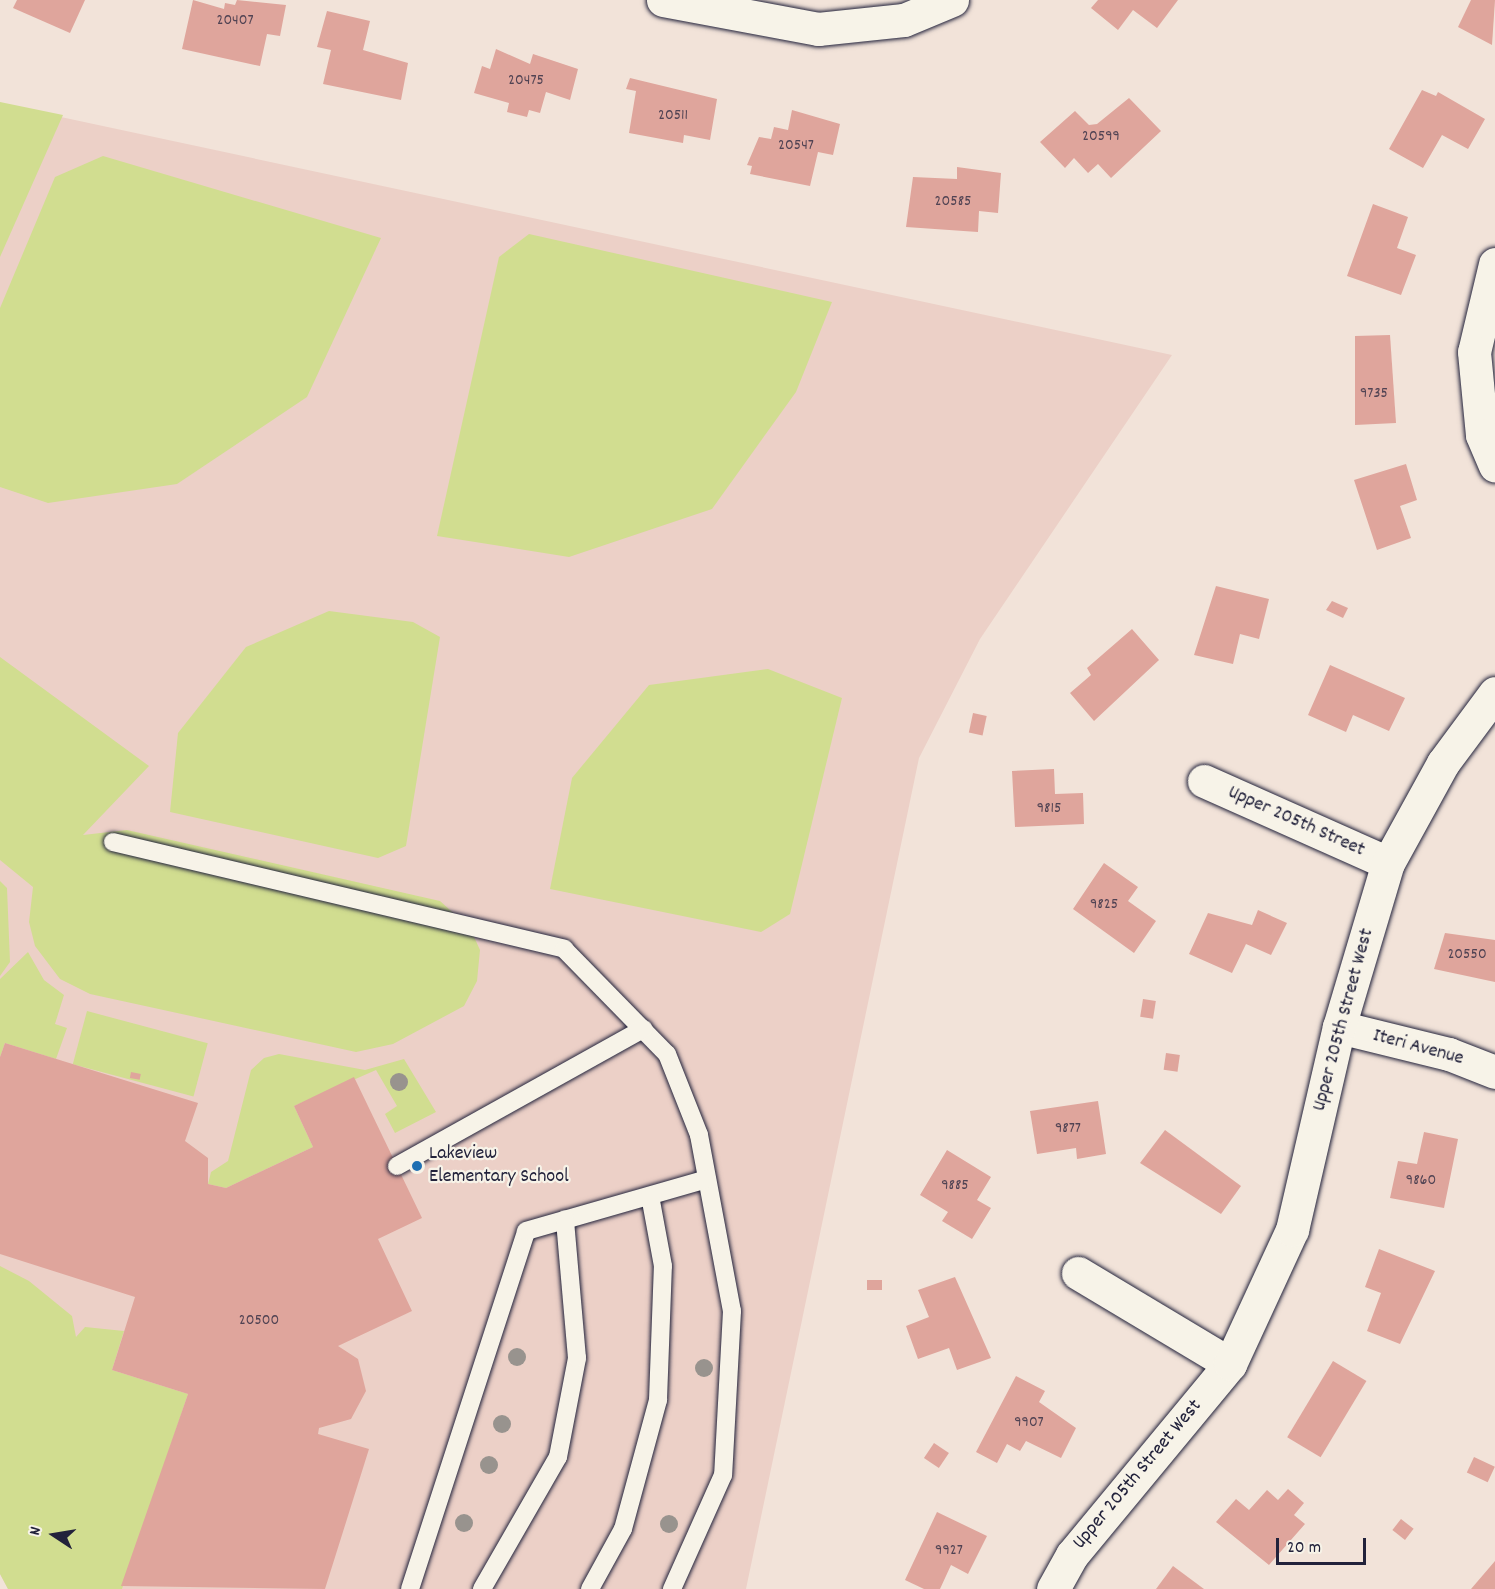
<!DOCTYPE html>
<html>
<head>
<meta charset="utf-8">
<style>
	body { margin:0 }
	#map { position:relative; width:1495px; height:1589px; overflow:hidden; background:#f2e3d9; font-family:Dekko,sans-serif }
	div>[style] { position:absolute }
	.built>* { inset:0; background:#ecd0c7 }
	.green>* { inset:0; background:#d1dd90; transform-origin:0 0 }
	.building>* { inset:0; background:#dfa59c; transform-origin:0 0 }
	.roads { filter:drop-shadow(0 0 2px #22223b) drop-shadow(0 0 2px #22223b) }
	.service>* { height:18px; margin:-9px; padding:0 9px; transform-origin:9px; border-radius:9px; background:#f7f3e8 }
	.minor>* { height:33px; margin:-16.5px; padding:0 16.5px; transform-origin:16.5px; border-radius:16.5px; background:#f7f3e8 }
	.trees>* { width:18px; height:18px; margin:-9px; border-radius:50%; background:#98938e }
	.dots>* { width:16px; height:16px; translate:-50% -50%; box-sizing:border-box; border:3px solid #f7f3e8; border-radius:50% }
	span { translate:-50% -50%; white-space:nowrap; text-align:center; line-height:1.15; -webkit-text-stroke:4.5px #f7f3e8; paint-order:stroke }
	.number-label { font-size:16px; color:#514353 }
	.number-label span { -webkit-text-stroke-width:0 }
	.street-label { font-size:20px; color:#22223b }
	.poi-label { font-size:20px; color:#22223b }
	.left { translate:0 -50%; text-align:left }
	.north { position:absolute; left:24px; top:1505px; width:60px; height:60px; -webkit-text-stroke:4px #f7f3e8; paint-order:stroke; rotate:282deg; font-size:16px; font-weight:700; line-height:24px; text-align:center; color:#22223b }
	.north::after { content:''; display:block; margin:auto; width:21px; height:27px; background:#22223b; clip-path:polygon(50% 0,100% 100%,50% 72%,0 100%) }
	.scale { position:absolute; left:1276px; top:1538px; width:90px; height:27px; box-sizing:border-box; border:3px solid #22223b; border-top:0; padding-left:8px; font-size:18px; line-height:21px; white-space:nowrap; color:#22223b; -webkit-text-stroke:4px #f7f3e8; paint-order:stroke }
</style>
</head>
<body>
<div id="map">
	<div class="built">
		<div style="clip-path:polygon(0 104px,1172px 355px,980px 639px,919px 758px,746px 1589px,8px 1589px,0 1574px)"></div>
	</div>
	<div class="green">
		<div style="clip-path:polygon(0 102px,63px 115px,0 257px)"></div>
		<div style="clip-path:polygon(103px 156px,381px 238px,307px 397px,177px 484px,48px 503px,0 487px,0 308px,55px 177px)"></div>
		<div style="clip-path:polygon(529px 234px,832px 302px,796px 392px,712px 509px,569px 557px,437px 536px,499px 257px)"></div>
		<div style="clip-path:polygon(329px 611px,413px 622px,440px 637px,406px 846px,378px 858px,170px 812px,178px 733px,246px 647px)"></div>
		<div style="clip-path:polygon(0 657px,149px 766px,83px 835px,127px 830px,440px 901px,470px 928px,480px 950px,477px 981px,464px 1006px,393px 1044px,356px 1052px,90px 994px,60px 979px,35px 946px,29px 922px,33px 887px,0 860px)"></div>
		<div style="clip-path:polygon(768px 669px,842px 698px,790px 914px,761px 932px,550px 889px,572px 778px,649px 685px)"></div>
		<div style="clip-path:polygon(0 881px,7px 888px,10px 962px,0 976px)"></div>
		<div style="clip-path:polygon(28px 952px,44px 980px,64px 995px,55px 1024px,67px 1028px,56px 1059px,5px 1043px,0 1057px,0 979px)"></div>
		<div style="left:87px;top:1011px;width:125px;height:55px;rotate:15deg"></div>
		<div style="clip-path:polygon(279px 1054px,365px 1070px,404px 1059px,436px 1112px,395px 1133px,385px 1114px,397px 1106px,376px 1070px,294px 1106px,313px 1147px,226px 1188px,208px 1184px,211px 1172px,228px 1161px,251px 1070px,264px 1058px)"></div>
		<div style="clip-path:polygon(0 1266px,29px 1281px,72px 1316px,76px 1337px,85px 1327px,124px 1331px,112px 1370px,188px 1394px,122px 1589px,8px 1589px,0 1574px)"></div>
	</div>
	<div class="building">
		<div style="clip-path:polygon(17px 0,85px 0,70px 33px,13px 8px)"></div>
		<div style="clip-path:polygon(193px 0,224px 9px,225px 3px,235px 5px,237px 0,286px 5px,280px 36px,267px 34px,260px 66px,182px 49px)"></div>
		<div style="clip-path:polygon(1098px 0,1178px 0,1157px 28px,1133px 10px,1118px 30px,1091px 8px)"></div>
		<div style="clip-path:polygon(1471px 0,1495px 0,1492px 45px,1458px 27px)"></div>
		<div style="clip-path:polygon(327px 11px,370px 21px,363px 50px,408px 63px,401px 100px,323px 84px,331px 50px,317px 47px)"></div>
		<div style="clip-path:polygon(496px 49px,530px 64px,533px 54px,578px 69px,570px 100px,546px 92px,540px 113px,529px 110px,527px 117px,507px 112px,509px 103px,474px 93px,482px 66px,490px 69px)"></div>
		<div style="clip-path:polygon(630px 78px,717px 99px,710px 140px,684px 135px,683px 143px,629px 133px,636px 91px,626px 89px)"></div>
		<div style="clip-path:polygon(1422px 90px,1436px 96px,1438px 92px,1485px 119px,1468px 149px,1442px 135px,1423px 168px,1389px 149px)"></div>
		<div style="clip-path:polygon(1129px 98px,1161px 131px,1111px 178px,1098px 164px,1088px 173px,1074px 158px,1065px 168px,1040px 142px,1075px 111px,1089px 125px,1097px 124px)"></div>
		<div style="clip-path:polygon(792px 110px,840px 124px,833px 155px,818px 152px,810px 186px,750px 174px,752px 166px,747px 165px,759px 137px,771px 139px,774px 127px,788px 130px)"></div>
		<div style="clip-path:polygon(957px 167px,1001px 173px,998px 213px,979px 211px,978px 232px,906px 227px,913px 177px,957px 179px)"></div>
		<div style="clip-path:polygon(1373px 204px,1408px 217px,1397px 248px,1416px 255px,1401px 295px,1347px 276px)"></div>
		<div style="clip-path:polygon(1390px 335px,1396px 423px,1355px 425px,1355px 336px)"></div>
		<div style="clip-path:polygon(1406px 464px,1417px 500px,1400px 506px,1411px 538px,1377px 550px,1354px 480px)"></div>
		<div style="clip-path:polygon(1216px 586px,1269px 599px,1259px 639px,1240px 634px,1233px 664px,1194px 655px)"></div>
		<div style="clip-path:polygon(1332px 601px,1348px 608px,1343px 618px,1326px 610px)"></div>
		<div style="clip-path:polygon(1132px 629px,1159px 660px,1094px 721px,1070px 693px,1091px 675px,1087px 668px)"></div>
		<div style="clip-path:polygon(1330px 665px,1405px 698px,1389px 731px,1353px 715px,1346px 732px,1308px 715px)"></div>
		<div style="left:973px;top:713px;width:14px;height:20px;rotate:12deg"></div>
		<div style="clip-path:polygon(1054px 769px,1055px 794px,1083px 793px,1084px 824px,1015px 827px,1012px 771px)"></div>
		<div style="clip-path:polygon(1104px 863px,1138px 887px,1128px 901px,1156px 921px,1134px 953px,1073px 909px)"></div>
		<div style="clip-path:polygon(1258px 910px,1287px 923px,1271px 955px,1246px 944px,1232px 973px,1189px 954px,1208px 913px,1252px 925px)"></div>
		<div style="clip-path:polygon(1445px 933px,1495px 940px,1495px 982px,1434px 969px)"></div>
		<div style="left:1143px;top:999px;width:13px;height:18px;rotate:9deg"></div>
		<div style="clip-path:polygon(5px 1043px,198px 1103px,185px 1141px,208px 1158px,208px 1184px,226px 1188px,313px 1147px,294px 1106px,354px 1077px,422px 1218px,378px 1239px,412px 1311px,338px 1346px,358px 1359px,366px 1391px,351px 1419px,319px 1428px,318px 1434px,369px 1449px,325px 1589px,121px 1586px,188px 1394px,112px 1370px,135px 1297px,0 1254px,0 1057px)"></div>
		<div style="left:1166px;top:1053px;width:14px;height:17px;rotate:8deg"></div>
		<div style="left:131px;top:1072px;width:10px;height:6px;rotate:11deg"></div>
		<div style="clip-path:polygon(1098px 1101px,1106px 1154px,1077px 1159px,1076px 1148px,1037px 1154px,1030px 1111px)"></div>
		<div style="clip-path:polygon(1165px 1130px,1241px 1186px,1221px 1214px,1140px 1163px)"></div>
		<div style="clip-path:polygon(1424px 1132px,1458px 1139px,1444px 1208px,1390px 1198px,1398px 1161px,1417px 1164px)"></div>
		<div style="clip-path:polygon(947px 1150px,991px 1177px,977px 1200px,991px 1208px,972px 1239px,942px 1221px,948px 1212px,920px 1195px)"></div>
		<div style="clip-path:polygon(1379px 1249px,1435px 1271px,1400px 1344px,1367px 1331px,1381px 1293px,1365px 1287px)"></div>
		<div style="clip-path:polygon(955px 1277px,991px 1358px,957px 1370px,949px 1348px,918px 1359px,906px 1326px,929px 1317px,918px 1290px)"></div>
		<div style="left:867px;top:1280px;width:15px;height:10px"></div>
		<div style="left:1333px;top:1361px;width:39px;height:89px;rotate:31deg"></div>
		<div style="clip-path:polygon(1016px 1376px,1045px 1391px,1039px 1402px,1076px 1428px,1061px 1458px,1026px 1441px,1020px 1451px,1007px 1444px,997px 1463px,976px 1452px)"></div>
		<div style="left:934px;top:1443px;width:18px;height:18px;rotate:34deg"></div>
		<div style="left:1474px;top:1457px;width:23px;height:17px;rotate:25deg"></div>
		<div style="clip-path:polygon(1288px 1489px,1304px 1503px,1294px 1515px,1305px 1524px,1269px 1565px,1216px 1522px,1236px 1499px,1249px 1510px,1267px 1490px,1278px 1500px)"></div>
		<div style="clip-path:polygon(937px 1512px,987px 1536px,968px 1574px,951px 1565px,940px 1589px,924px 1589px,905px 1580px)"></div>
		<div style="left:1401px;top:1519px;width:16px;height:14px;rotate:38deg"></div>
		<div style="clip-path:polygon(1495px 1561px,1495px 1589px,1471px 1589px)"></div>
		<div style="clip-path:polygon(1173px 1566px,1204px 1589px,1156px 1589px)"></div>
	</div>
	<div class="roads">
		<div class="service">
			<div style="left:113px;top:842px;width:464px;rotate:13.3deg"></div>
			<div style="left:564px;top:949px;width:147px;rotate:45.6deg"></div>
			<div style="left:667px;top:1054px;width:87px;rotate:68.4deg"></div>
			<div style="left:699px;top:1135px;width:179px;rotate:79.4deg"></div>
			<div style="left:732px;top:1311px;width:164px;rotate:93.1deg"></div>
			<div style="left:723px;top:1475px;width:125px;rotate:114.1deg"></div>
			<div style="left:397px;top:1166px;width:282px;rotate:-29.1deg"></div>
			<div style="left:410px;top:1589px;width:376px;rotate:-72deg"></div>
			<div style="left:526px;top:1231px;width:188px;rotate:-16deg"></div>
			<div style="left:482px;top:1589px;width:152px;rotate:-60.1deg"></div>
			<div style="left:558px;top:1457px;width:101px;rotate:-79.1deg"></div>
			<div style="left:577px;top:1358px;width:139px;rotate:-95deg"></div>
			<div style="left:590px;top:1589px;width:68px;rotate:-61.2deg"></div>
			<div style="left:623px;top:1529px;width:134px;rotate:-74.8deg"></div>
			<div style="left:658px;top:1400px;width:134px;rotate:-87.9deg"></div>
			<div style="left:663px;top:1266px;width:71px;rotate:-100.5deg"></div>
		</div>
		<div class="minor">
			<div style="left:663px;top:0;width:158px;rotate:10.6deg"></div>
			<div style="left:818px;top:29px;width:86px;rotate:-6deg"></div>
			<div style="left:904px;top:20px;width:52px;rotate:-22.6deg"></div>
			<div style="left:1495px;top:264px;width:90px;rotate:103.4deg"></div>
			<div style="left:1474px;top:352px;width:83px;rotate:84.5deg"></div>
			<div style="left:1482px;top:435px;width:33px;rotate:67deg"></div>
			<div style="left:1204px;top:781px;width:201px;rotate:24deg"></div>
			<div style="left:1339px;top:1027px;width:113px;rotate:13.8deg"></div>
			<div style="left:1449px;top:1054px;width:49px;rotate:21.4deg"></div>
			<div style="left:1078px;top:1273px;width:177px;rotate:30.9deg"></div>
			<div style="left:1053px;top:1589px;width:39px;rotate:-61deg"></div>
			<div style="left:1072px;top:1555px;width:248px;rotate:-50.4deg"></div>
			<div style="left:1230px;top:1364px;width:148px;rotate:-65.2deg"></div>
			<div style="left:1292px;top:1230px;width:208px;rotate:-77deg"></div>
			<div style="left:1339px;top:1027px;width:171px;rotate:-73.4deg"></div>
			<div style="left:1388px;top:863px;width:114px;rotate:-61.2deg"></div>
			<div style="left:1443px;top:763px;width:87px;rotate:-53.4deg"></div>
		</div>
	</div>
	<div class="trees">
		<div style="left:399px;top:1082px"></div>
		<div style="left:517px;top:1357px"></div>
		<div style="left:704px;top:1368px"></div>
		<div style="left:502px;top:1424px"></div>
		<div style="left:489px;top:1465px"></div>
		<div style="left:464px;top:1523px"></div>
		<div style="left:669px;top:1524px"></div>
	</div>
	<div class="dots">
		<div style="left:417px;top:1166px;background:#1f6fb2"></div>
	</div>
	<div class="number-label">
		<span style="left:235px;top:21px">20407</span>
		<span style="left:526px;top:81px">20475</span>
		<span style="left:673px;top:116px">20511</span>
		<span style="left:1101px;top:137px">20599</span>
		<span style="left:796px;top:146px">20547</span>
		<span style="left:953px;top:202px">20585</span>
		<span style="left:1374px;top:394px">9735</span>
		<span style="left:1049px;top:809px">9815</span>
		<span style="left:1104px;top:905px">9825</span>
		<span style="left:1467px;top:955px">20550</span>
		<span style="left:1068px;top:1129px">9877</span>
		<span style="left:1421px;top:1181px">9860</span>
		<span style="left:955px;top:1186px">9885</span>
		<span style="left:259px;top:1321px">20500</span>
		<span style="left:1029px;top:1423px">9907</span>
		<span style="left:949px;top:1551px">9927</span>
	</div>
	<div class="street-label">
		<span style="left:1296px;top:822px;rotate:24deg">Upper 205th Street</span>
		<span style="left:1344px;top:1020px;rotate:-75deg">Upper 205th Street West</span>
		<span style="left:1418px;top:1048px;rotate:15deg">Iteri Avenue</span>
		<span style="left:1138px;top:1475px;rotate:-50deg">Upper 205th Street West</span>
	</div>
	<div class="poi-label">
		<span class="left" style="left:429px;top:1166px">Lakeview<br>Elementary School</span>
	</div>
	<div class="north">N</div>
	<div class="scale">20 m</div>
</div>
</body>
</html>
